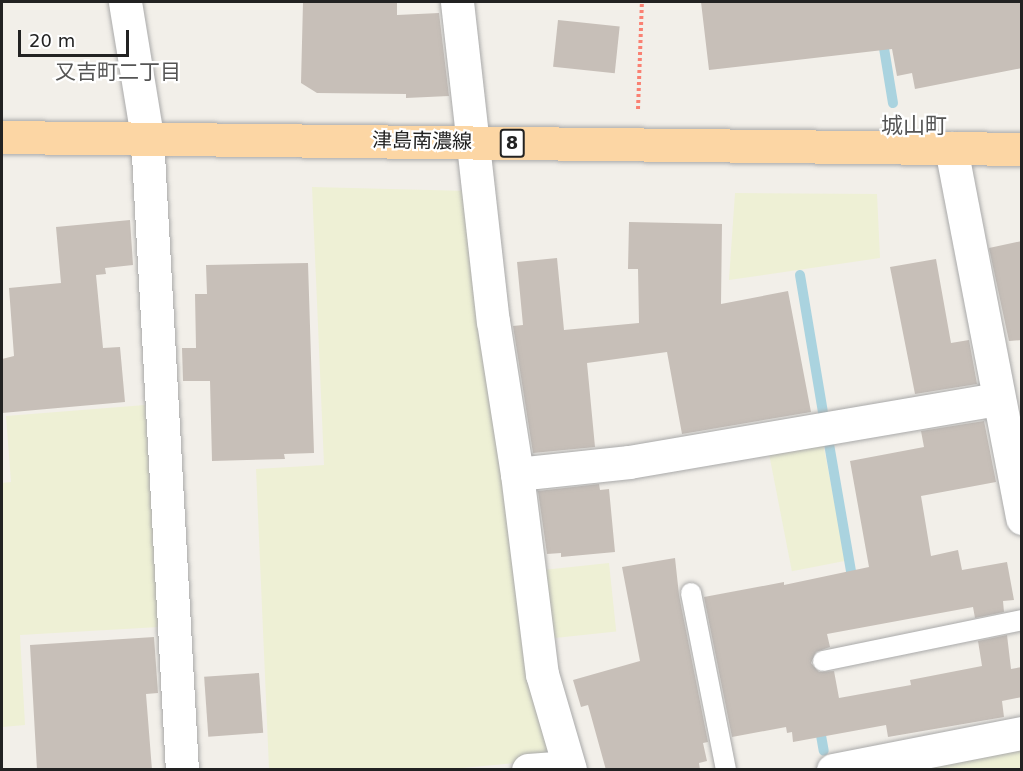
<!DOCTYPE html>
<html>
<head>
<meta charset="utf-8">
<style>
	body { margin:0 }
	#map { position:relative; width:1023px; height:771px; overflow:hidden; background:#f2efe9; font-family:"DejaVu Sans","Noto Sans JP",sans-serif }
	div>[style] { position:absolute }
	.farmland>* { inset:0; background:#eef0d5; transform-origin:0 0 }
	.stream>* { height:10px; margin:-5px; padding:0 5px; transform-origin:5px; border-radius:5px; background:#aad3df }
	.building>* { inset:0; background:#c7bfb8; transform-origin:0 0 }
	.path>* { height:4px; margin-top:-2px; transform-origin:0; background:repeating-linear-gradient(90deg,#fa8072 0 3px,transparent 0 6px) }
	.roads { filter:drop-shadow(0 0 2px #a9a9a9) drop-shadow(0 0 2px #a9a9a9) }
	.lane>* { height:20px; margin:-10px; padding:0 10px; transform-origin:10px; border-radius:10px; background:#fff }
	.street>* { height:33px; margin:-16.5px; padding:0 16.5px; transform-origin:16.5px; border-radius:16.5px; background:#fff }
	.primary>* { height:33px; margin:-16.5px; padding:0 16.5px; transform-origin:16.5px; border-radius:16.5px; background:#fcd6a4 }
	span { translate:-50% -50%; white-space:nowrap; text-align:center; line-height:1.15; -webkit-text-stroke:4.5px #fff; paint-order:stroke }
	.shield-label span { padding:2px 4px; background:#fff; border:2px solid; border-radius:4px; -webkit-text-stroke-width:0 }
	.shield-label { font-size:18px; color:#222; font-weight:700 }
	.street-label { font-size:20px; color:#222 }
	.neighbourhood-label { font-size:21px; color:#555 }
	.quarter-label { font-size:22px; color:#555 }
	.frame { position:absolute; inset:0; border:3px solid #222; pointer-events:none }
	.scale { position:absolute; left:18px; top:30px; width:111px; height:27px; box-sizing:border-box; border:3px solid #222; border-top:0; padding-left:8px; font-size:18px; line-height:21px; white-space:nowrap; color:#222; -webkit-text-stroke:4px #fff; paint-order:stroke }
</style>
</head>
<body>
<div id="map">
	<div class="farmland">
		<div style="clip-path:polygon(312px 187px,469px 191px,548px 720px,548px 760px,441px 770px,269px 769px,256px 469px,324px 465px)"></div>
		<div style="clip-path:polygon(735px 193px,877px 194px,880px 258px,729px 280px)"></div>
		<div style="clip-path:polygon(145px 405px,159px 627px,20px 635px,25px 725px,2px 727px,2px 483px,11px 482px,6px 416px)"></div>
		<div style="left:822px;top:438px;width:125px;height:55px;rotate:79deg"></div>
		<div style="left:609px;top:563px;width:69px;height:69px;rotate:84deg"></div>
		<div style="clip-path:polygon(1021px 745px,1021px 769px,901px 769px)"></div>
	</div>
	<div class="stream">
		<div style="left:882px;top:36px;width:68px;rotate:80.7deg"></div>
		<div style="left:800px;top:275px;width:145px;rotate:80.5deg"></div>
		<div style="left:828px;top:438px;width:147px;rotate:80.2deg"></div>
		<div style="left:819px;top:724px;width:27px;rotate:80deg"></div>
	</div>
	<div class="building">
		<div style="clip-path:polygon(303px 2px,397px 2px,397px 15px,439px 13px,449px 96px,406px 98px,406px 94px,317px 93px,301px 83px)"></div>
		<div style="clip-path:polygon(701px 2px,1022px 2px,1022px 68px,915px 89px,912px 73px,897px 76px,892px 49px,709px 70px)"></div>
		<div style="left:558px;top:20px;width:62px;height:47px;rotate:6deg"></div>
		<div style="clip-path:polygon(130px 220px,133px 265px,105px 268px,106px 274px,96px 275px,103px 348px,120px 347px,125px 402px,2px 413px,2px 359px,14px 356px,9px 288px,61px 283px,56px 227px)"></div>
		<div style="clip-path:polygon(629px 222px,722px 224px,721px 304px,788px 291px,811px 412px,682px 434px,667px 352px,587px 363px,595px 447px,533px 453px,513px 326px,523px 325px,517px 262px,557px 258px,564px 330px,639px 323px,638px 269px,628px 269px)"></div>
		<div style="clip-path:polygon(1022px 241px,1022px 340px,1009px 341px,989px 248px)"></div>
		<div style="clip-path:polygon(936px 259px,951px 343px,969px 340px,977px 384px,915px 394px,890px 267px)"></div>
		<div style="clip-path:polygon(308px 263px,314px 453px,284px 454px,285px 459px,212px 461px,210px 381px,183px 381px,182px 348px,196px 348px,195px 294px,207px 294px,206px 265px)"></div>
		<div style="clip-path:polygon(984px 421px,996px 482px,921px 496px,931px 556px,958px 550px,962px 570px,1007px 562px,1014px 600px,1003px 601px,1004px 612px,975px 618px,973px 607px,827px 634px,830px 647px,816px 652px,811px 663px,819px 672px,834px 671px,839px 698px,911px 685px,910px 680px,982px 666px,978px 641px,1007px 635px,1011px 669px,1022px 667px,1022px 697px,1002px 701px,1004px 717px,888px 737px,886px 725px,793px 742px,792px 732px,787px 733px,786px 727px,732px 737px,704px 597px,784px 582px,784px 585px,869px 567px,850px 461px,924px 447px,921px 431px)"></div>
		<div style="clip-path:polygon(599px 484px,600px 490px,609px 489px,615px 552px,561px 557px,561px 553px,547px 554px,538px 491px)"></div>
		<div style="clip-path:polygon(675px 558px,679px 595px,708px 742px,703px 743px,707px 761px,699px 763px,700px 770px,606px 770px,588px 705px,581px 707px,573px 680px,640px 661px,622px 567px)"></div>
		<div style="clip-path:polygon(154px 637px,158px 693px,146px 694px,152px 770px,37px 770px,30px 645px)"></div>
		<div style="left:259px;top:673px;width:60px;height:55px;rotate:86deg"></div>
	</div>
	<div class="path">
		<div style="left:638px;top:109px;width:107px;rotate:-87.9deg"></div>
	</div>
	<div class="roads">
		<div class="lane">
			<div style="left:691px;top:593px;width:180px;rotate:78.8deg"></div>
			<div style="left:823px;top:661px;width:203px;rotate:-11.6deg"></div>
		</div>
		<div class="street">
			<div style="left:125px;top:2px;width:137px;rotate:80.7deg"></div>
			<div style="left:147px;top:137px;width:634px;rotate:86.84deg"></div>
			<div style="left:457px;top:2px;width:321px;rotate:83.6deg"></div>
			<div style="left:493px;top:321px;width:155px;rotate:81.1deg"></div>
			<div style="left:517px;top:474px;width:202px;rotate:82.9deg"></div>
			<div style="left:542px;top:674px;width:100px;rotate:73.7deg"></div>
			<div style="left:951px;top:148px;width:377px;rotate:79.1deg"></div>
			<div style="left:517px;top:474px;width:113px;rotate:-6.1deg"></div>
			<div style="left:629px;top:462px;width:375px;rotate:-9.7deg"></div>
			<div style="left:528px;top:770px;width:41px;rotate:-4.2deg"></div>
			<div style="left:833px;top:770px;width:193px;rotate:-11.1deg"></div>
		</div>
		<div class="primary">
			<div style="left:2px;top:137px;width:1020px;rotate:0.67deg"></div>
		</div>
	</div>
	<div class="shield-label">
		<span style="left:512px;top:143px">8</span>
	</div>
	<div class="street-label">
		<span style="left:422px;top:141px;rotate:1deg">津島南濃線</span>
	</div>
	<div class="neighbourhood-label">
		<span style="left:118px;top:72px">又吉町二丁目</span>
	</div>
	<div class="quarter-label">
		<span style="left:914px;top:126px">城山町</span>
	</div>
	<div class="frame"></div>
	<div class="scale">20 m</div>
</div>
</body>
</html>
